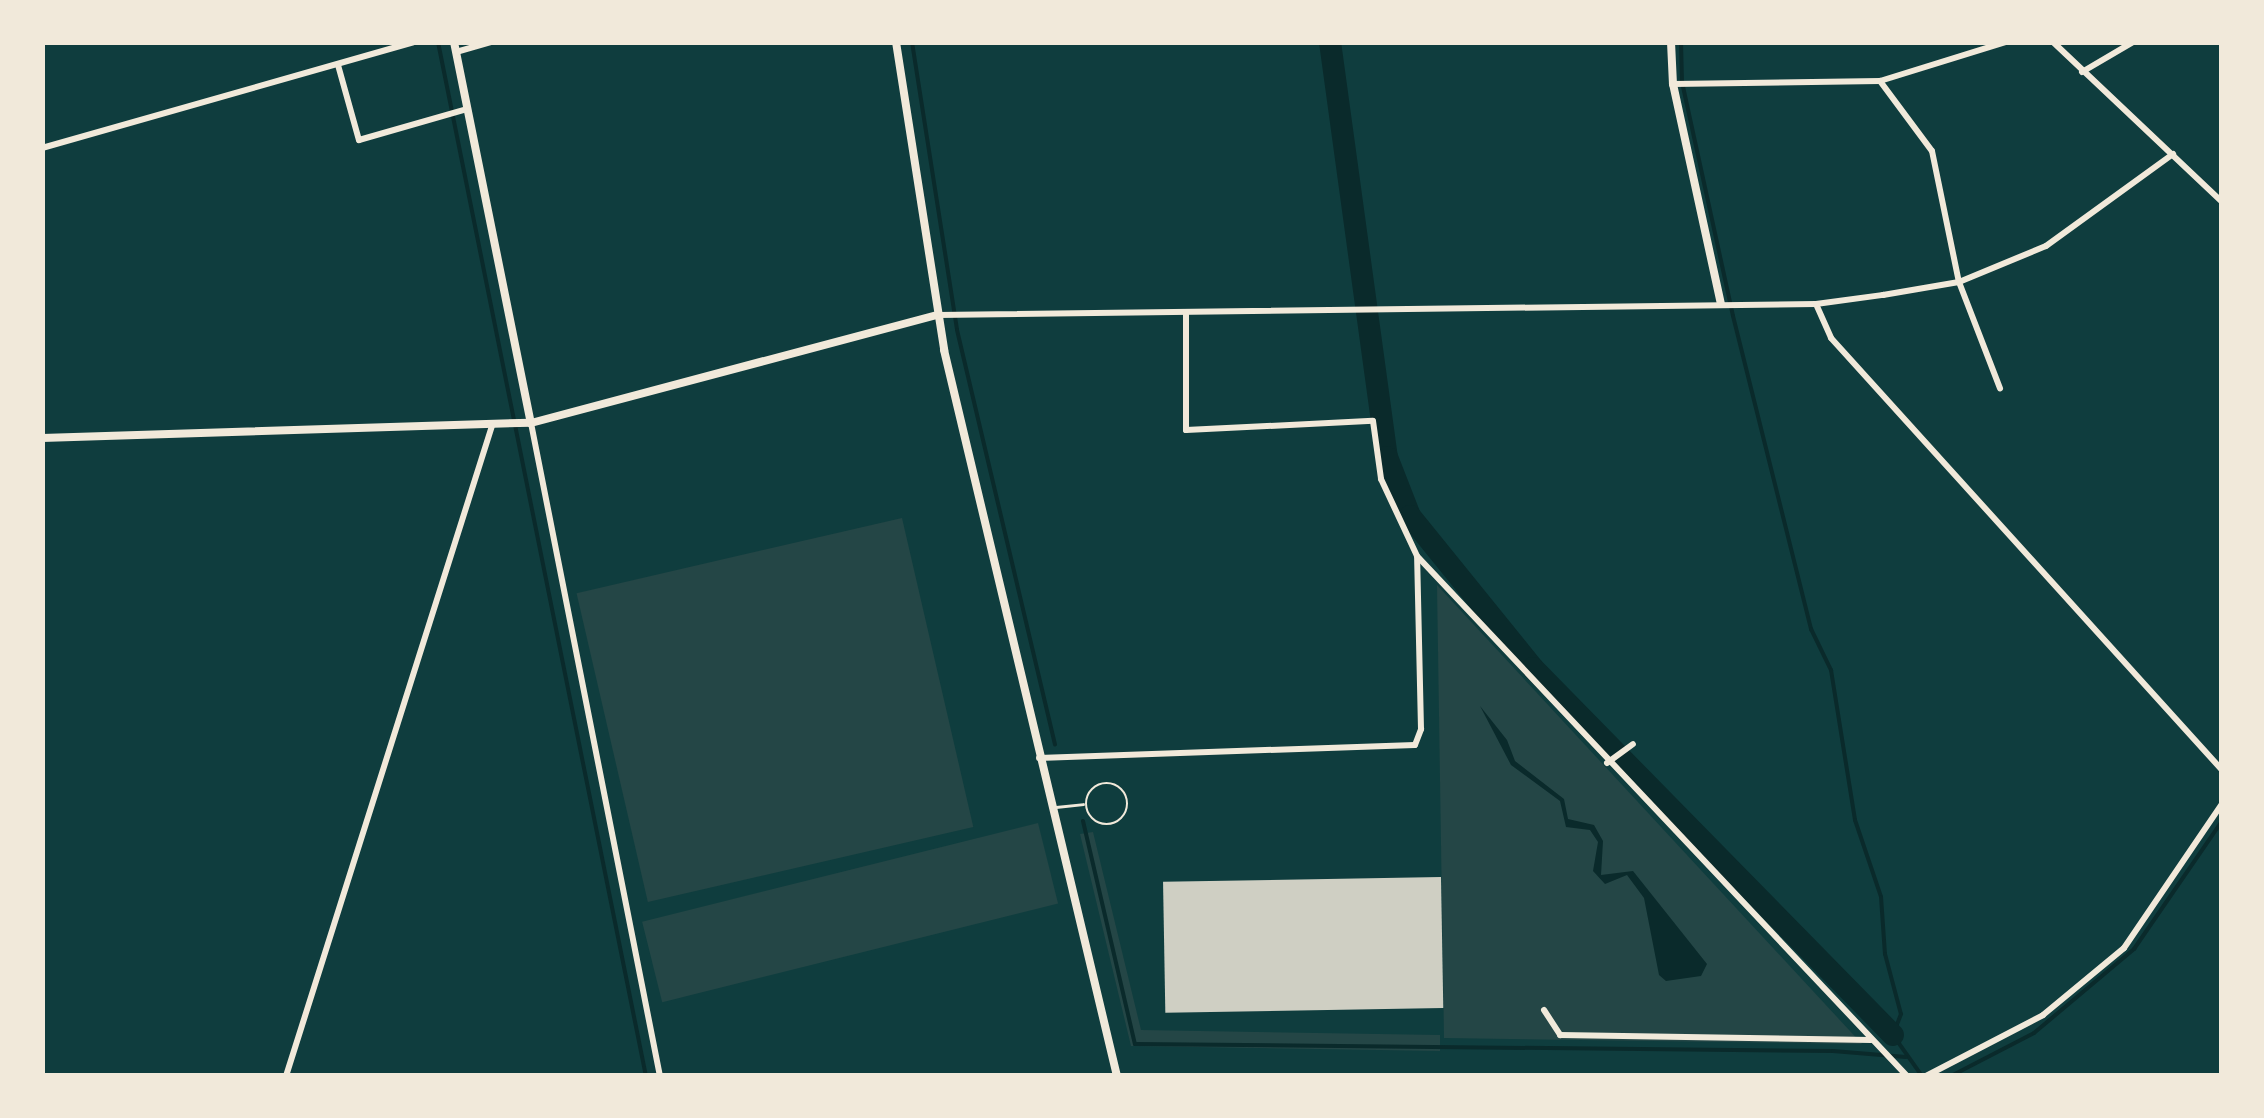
<!DOCTYPE html>
<html>
<head>
<meta charset="utf-8">
<style>
	body { margin:0 }
	#map { position:relative; width:2264px; height:1118px; overflow:hidden; background:#0f3d3e; font-family:Overpass,sans-serif }
	div>[style] { position:absolute }
	.green>* { inset:0; background:#244646; transform-origin:0 0 }
	.water>* { inset:0; background:#0a2a2b }
	.stream>* { height:4px; margin:-2px; padding:0 2px; transform-origin:2px; border-radius:2px; background:#0a2a2b }
	.river>* { height:22px; margin:-11px; padding:0 11px; transform-origin:11px; border-radius:11px; background:#0a2a2b }
	.building>* { inset:0; background:#cfcfc3; transform-origin:0 0 }
	.service>* { height:2.5px; margin:-1.25px; padding:0 1.25px; transform-origin:1.25px; border-radius:1.25px; background:#f1e9da }
	.service>.ring { margin:-1.25px; padding:0; box-sizing:content-box; background:none; border:2.5px solid #f1e9da; border-radius:50% }
	.minor>* { height:6px; margin:-3px; padding:0 3px; transform-origin:3px; border-radius:3px; background:#f1e9da }
	.tertiary>* { height:8px; margin:-4px; padding:0 4px; transform-origin:4px; border-radius:4px; background:#f1e9da }
	span { translate:-50% -50%; white-space:nowrap; text-align:center; line-height:1.15; -webkit-text-stroke:9px #f1e9da; paint-order:stroke }
	.frame { position:absolute; inset:0; border:45px solid #f1e9da; pointer-events:none }
</style>
</head>
<body>
<div id="map">
	<div class="green">
		<div style="left:902px;top:518px;width:317px;height:334px;rotate:77deg"></div>
		<div style="clip-path:polygon(1437px 585px,1862px 1044px,1444px 1038px)"></div>
		<div style="left:1038px;top:823px;width:83px;height:408px;rotate:76deg"></div>
		<div style="clip-path:polygon(1093px 832px,1141px 1030px,1440px 1035px,1440px 1051px,1131px 1046px,1080px 834px)"></div>
	</div>
	<div class="water">
		<div style="clip-path:polygon(1480px 706px,1507px 740px,1515px 761px,1564px 799px,1568px 819px,1594px 825px,1603px 841px,1601px 875px,1633px 871px,1707px 964px,1701px 976px,1666px 981px,1659px 975px,1644px 898px,1627px 875px,1605px 884px,1593px 871px,1598px 842px,1590px 830px,1566px 827px,1560px 801px,1511px 765px)"></div>
	</div>
	<div class="stream">
		<div style="left:438px;top:42px;width:1055px;rotate:78.63deg"></div>
		<div style="left:912px;top:42px;width:291px;rotate:81.1deg"></div>
		<div style="left:957px;top:330px;width:426px;rotate:76.7deg"></div>
		<div style="left:1681px;top:42px;width:40px;rotate:88.6deg"></div>
		<div style="left:1682px;top:82px;width:239px;rotate:77.7deg"></div>
		<div style="left:1733px;top:316px;width:323px;rotate:76deg"></div>
		<div style="left:1811px;top:629px;width:46px;rotate:64deg"></div>
		<div style="left:1831px;top:670px;width:152px;rotate:80.9deg"></div>
		<div style="left:1855px;top:820px;width:81px;rotate:71.3deg"></div>
		<div style="left:1881px;top:897px;width:57px;rotate:86deg"></div>
		<div style="left:1885px;top:954px;width:62px;rotate:75.1deg"></div>
		<div style="left:1901px;top:1014px;width:22px;rotate:111deg"></div>
		<div style="left:1893px;top:1035px;width:50px;rotate:54.7deg"></div>
		<div style="left:1083px;top:821px;width:229px;rotate:76.9deg"></div>
		<div style="left:1135px;top:1044px;width:698px;rotate:0.57deg"></div>
		<div style="left:1833px;top:1051px;width:73px;rotate:4.7deg"></div>
		<div style="left:1144px;top:1075px;width:239px;rotate:0.2deg"></div>
		<div style="left:918px;top:1076px;width:47px"></div>
		<div style="left:1058px;top:1076px;width:41px;rotate:-1.4deg"></div>
		<div style="left:1951px;top:1076px;width:93px;rotate:-27.4deg"></div>
		<div style="left:2034px;top:1033px;width:131px;rotate:-40deg"></div>
		<div style="left:2134px;top:949px;width:155px;rotate:-55.5deg"></div>
	</div>
	<div class="river">
		<div style="left:1330px;top:42px;width:419px;rotate:82.2deg"></div>
		<div style="left:1387px;top:457px;width:63px;rotate:68.7deg"></div>
		<div style="left:1410px;top:516px;width:196px;rotate:51deg"></div>
		<div style="left:1533px;top:668px;width:514px;rotate:45.55deg"></div>
	</div>
	<div class="building">
		<div style="left:1441px;top:877px;width:131px;height:278px;rotate:89deg"></div>
	</div>
	<div class="service">
		<div class="ring" style="left:1086px;top:783px;width:39.5px;height:39.5px"></div>
		<div style="left:1056px;top:807px;width:27px;rotate:-6deg"></div>
	</div>
	<div class="minor">
		<div style="left:2053px;top:42px;width:233px;rotate:43.4deg"></div>
		<div style="left:456px;top:52px;width:37px;rotate:-16deg"></div>
		<div style="left:338px;top:65px;width:78px;rotate:74.4deg"></div>
		<div style="left:359px;top:140px;width:112px;rotate:-16deg"></div>
		<div style="left:2082px;top:72px;width:59px;rotate:-30.5deg"></div>
		<div style="left:1880px;top:81px;width:87px;rotate:53.4deg"></div>
		<div style="left:1932px;top:151px;width:134px;rotate:78.4deg"></div>
		<div style="left:1959px;top:282px;width:114px;rotate:68.9deg"></div>
		<div style="left:1673px;top:84px;width:207px;rotate:-0.8deg"></div>
		<div style="left:1880px;top:81px;width:132px;rotate:-17.2deg"></div>
		<div style="left:42px;top:148px;width:386px;rotate:-15.9deg"></div>
		<div style="left:1816px;top:304px;width:37px;rotate:66deg"></div>
		<div style="left:1831px;top:338px;width:583px;rotate:47.85deg"></div>
		<div style="left:1186px;top:314px;width:116px;rotate:90deg"></div>
		<div style="left:1186px;top:430px;width:187px;rotate:-2.8deg"></div>
		<div style="left:1373px;top:421px;width:59px;rotate:82.1deg"></div>
		<div style="left:1381px;top:479px;width:85px;rotate:64.9deg"></div>
		<div style="left:1417px;top:556px;width:714px;rotate:46.7deg"></div>
		<div style="left:938px;top:315px;width:878px;rotate:-0.72deg"></div>
		<div style="left:1816px;top:304px;width:68px;rotate:-7.7deg"></div>
		<div style="left:1883px;top:295px;width:77px;rotate:-9.7deg"></div>
		<div style="left:1959px;top:282px;width:94px;rotate:-22.5deg"></div>
		<div style="left:2046px;top:246px;width:157px;rotate:-35.9deg"></div>
		<div style="left:531px;top:423px;width:666px;rotate:78.83deg"></div>
		<div style="left:1039px;top:758px;width:376px;rotate:-2deg"></div>
		<div style="left:1415px;top:745px;width:17px;rotate:-69deg"></div>
		<div style="left:1421px;top:729px;width:171px;rotate:-91.3deg"></div>
		<div style="left:1607px;top:763px;width:32px;rotate:-36deg"></div>
		<div style="left:1544px;top:1010px;width:30px;rotate:57deg"></div>
		<div style="left:1560px;top:1035px;width:311px;rotate:0.9deg"></div>
		<div style="left:286px;top:1076px;width:682px;rotate:-72.42deg"></div>
		<div style="left:1926px;top:1076px;width:132px;rotate:-27.5deg"></div>
		<div style="left:2043px;top:1015px;width:105px;rotate:-39.6deg"></div>
		<div style="left:2124px;top:948px;width:174px;rotate:-55.8deg"></div>
	</div>
	<div class="tertiary">
		<div style="left:454px;top:42px;width:389px;rotate:78.6deg"></div>
		<div style="left:896px;top:42px;width:312px;rotate:81.1deg"></div>
		<div style="left:944px;top:350px;width:746px;rotate:76.6deg"></div>
		<div style="left:1671px;top:42px;width:42px;rotate:87.3deg"></div>
		<div style="left:1673px;top:84px;width:225px;rotate:77.7deg"></div>
		<div style="left:42px;top:438px;width:489px;rotate:-1.8deg"></div>
		<div style="left:531px;top:423px;width:421px;rotate:-14.9deg"></div>
	</div>
	<div class="frame"></div>
</div>
</body>
</html>
